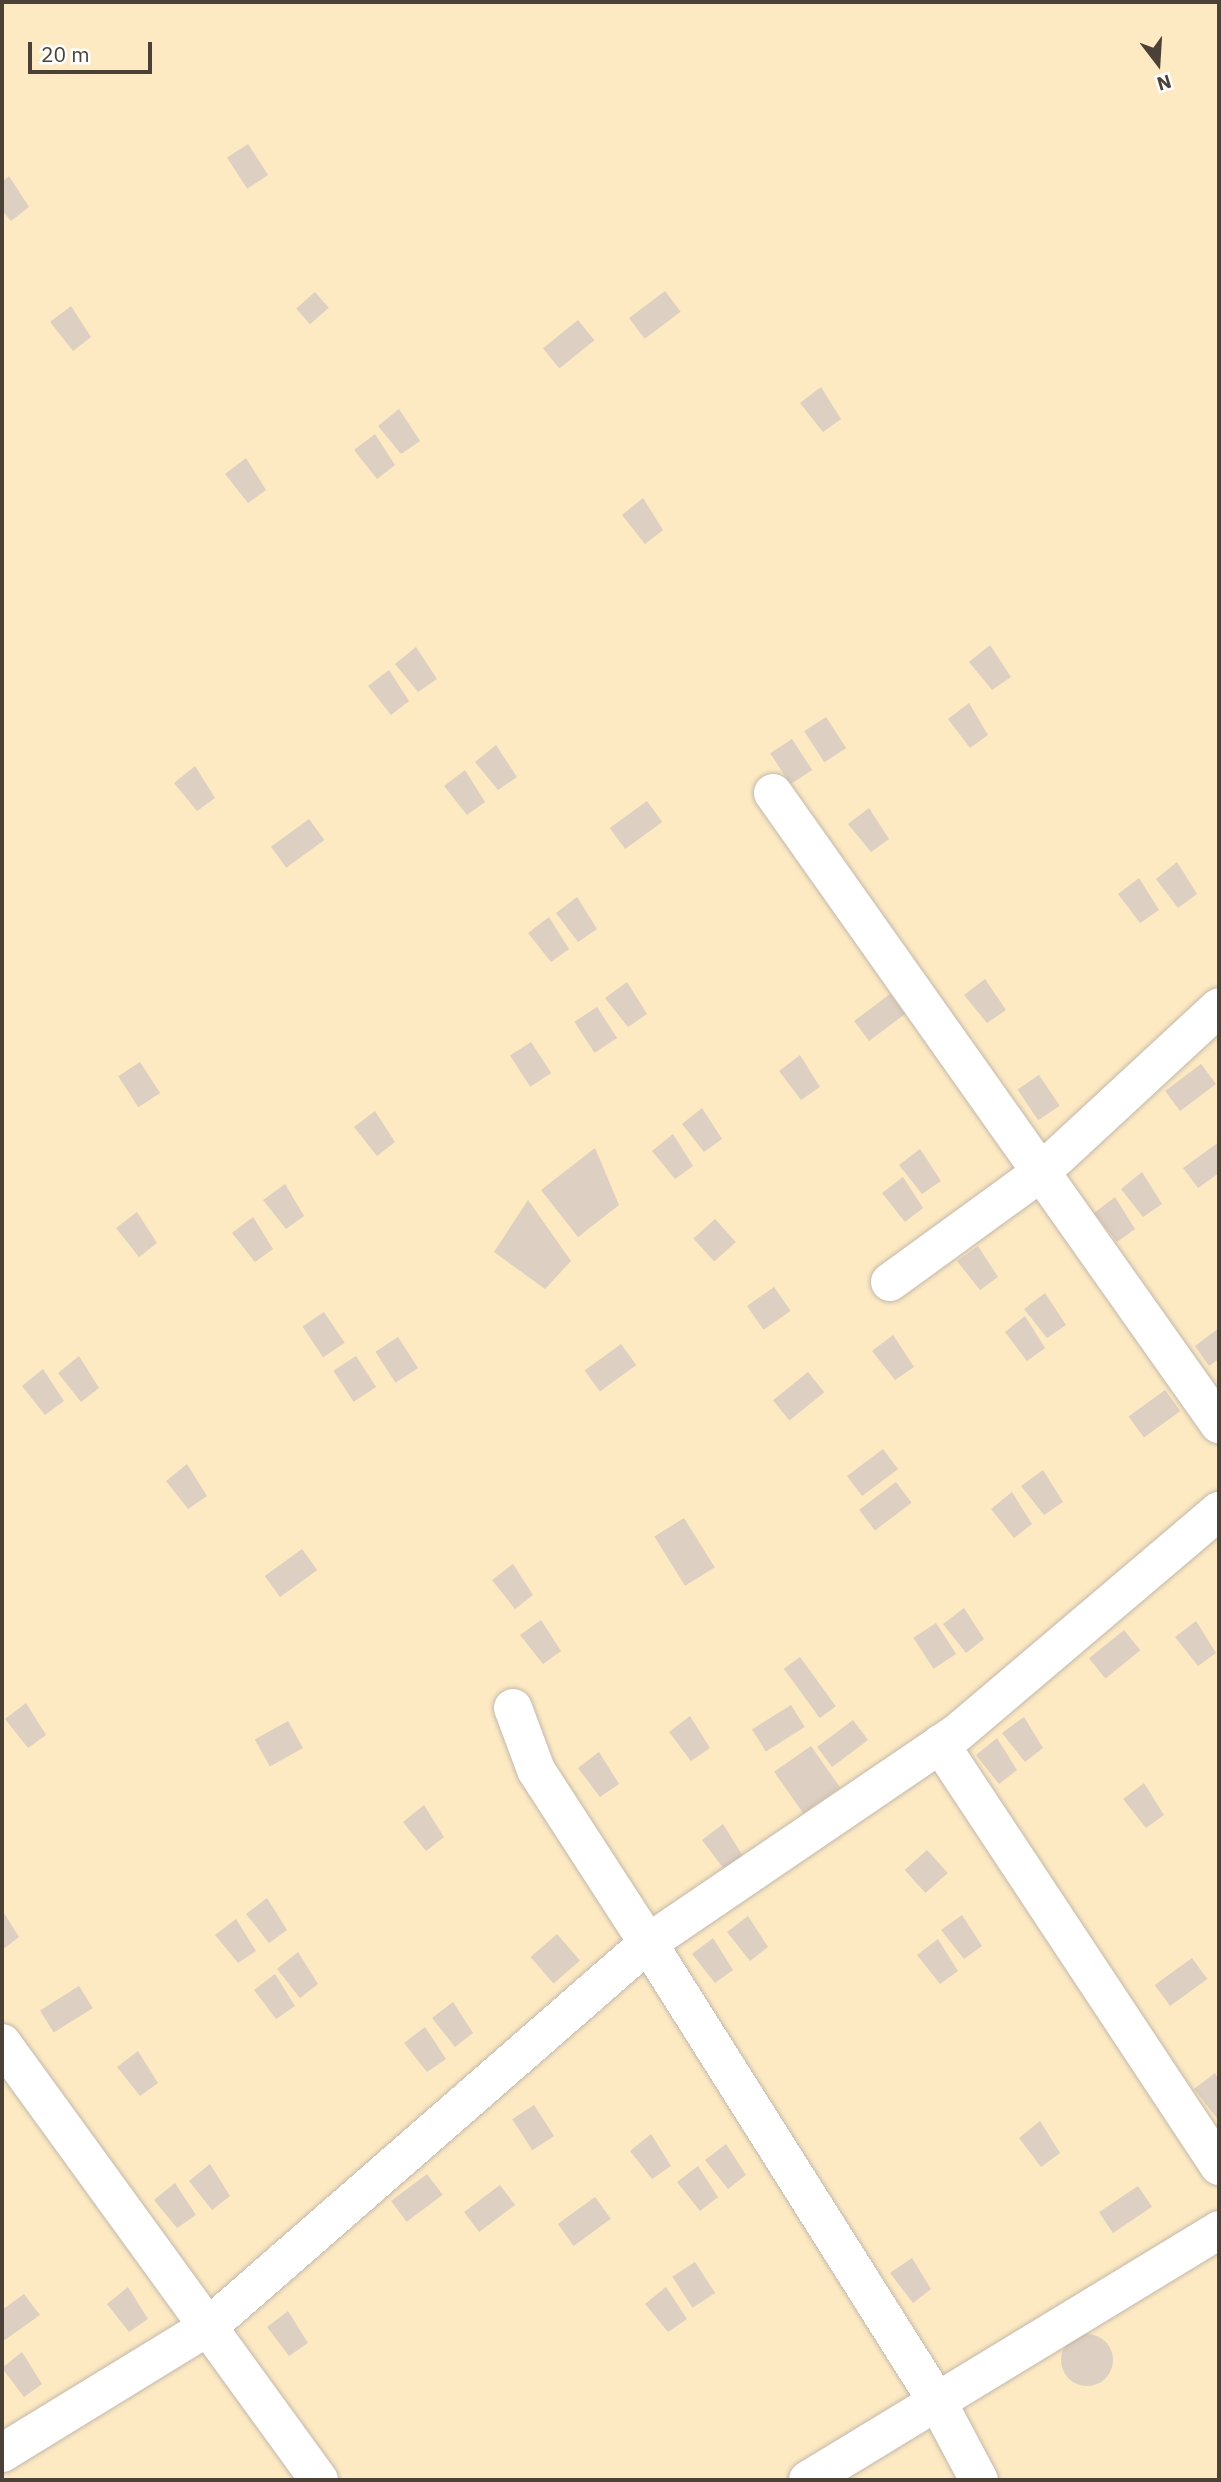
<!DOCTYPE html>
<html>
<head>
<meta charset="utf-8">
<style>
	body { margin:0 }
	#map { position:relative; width:1221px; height:2482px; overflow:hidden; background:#f7f1ea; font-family:"IBM Plex Sans",sans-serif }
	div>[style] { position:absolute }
	.sand>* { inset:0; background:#fdeac3; transform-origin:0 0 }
	.building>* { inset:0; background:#ddcfc1; transform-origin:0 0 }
	.round { border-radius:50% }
	.roads { filter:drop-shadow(0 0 2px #c3b8ab) drop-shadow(0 0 2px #c3b8ab) }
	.minor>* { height:38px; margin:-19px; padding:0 19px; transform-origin:19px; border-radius:19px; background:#fff }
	span { translate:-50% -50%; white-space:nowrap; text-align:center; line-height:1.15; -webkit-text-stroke:6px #fff; paint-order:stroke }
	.frame { position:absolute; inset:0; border:4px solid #4c4137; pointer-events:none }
	.north { position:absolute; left:1123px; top:28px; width:70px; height:70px; -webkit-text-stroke:5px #fff; paint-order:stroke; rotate:163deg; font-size:19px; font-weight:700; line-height:28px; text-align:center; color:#4c4137 }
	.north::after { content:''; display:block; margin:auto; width:24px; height:32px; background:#4c4137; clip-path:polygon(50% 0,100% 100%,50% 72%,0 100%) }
	.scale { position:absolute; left:28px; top:42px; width:124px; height:32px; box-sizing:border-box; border:4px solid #4c4137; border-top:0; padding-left:9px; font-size:21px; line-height:24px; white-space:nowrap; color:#4c4137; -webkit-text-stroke:5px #fff; paint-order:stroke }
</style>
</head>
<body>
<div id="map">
	<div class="sand">
		<div style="left:2px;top:2px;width:1217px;height:2478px"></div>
	</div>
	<div class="building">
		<div style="left:248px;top:144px;width:37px;height:25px;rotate:57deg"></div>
		<div style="clip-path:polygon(9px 176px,29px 207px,11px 221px,2px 210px,2px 182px)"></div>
		<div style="left:665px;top:291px;width:26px;height:45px;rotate:53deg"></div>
		<div style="left:315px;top:292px;width:21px;height:25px;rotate:49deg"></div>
		<div style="clip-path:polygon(71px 306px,91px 337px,73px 351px,50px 322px)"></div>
		<div style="left:578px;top:320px;width:26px;height:45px;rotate:51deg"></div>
		<div style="clip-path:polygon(821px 387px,841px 419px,823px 432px,800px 403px)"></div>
		<div style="clip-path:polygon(399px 409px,420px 441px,401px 454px,378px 426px)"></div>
		<div style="clip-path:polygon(375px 434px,395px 465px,377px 479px,354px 450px)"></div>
		<div style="clip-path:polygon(246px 458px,266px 490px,248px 503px,225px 474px)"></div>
		<div style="clip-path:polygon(643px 498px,663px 530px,645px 544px,622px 515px)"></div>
		<div style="clip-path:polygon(990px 645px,1011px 677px,992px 690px,969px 662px)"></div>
		<div style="clip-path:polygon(416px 647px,437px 679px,418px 692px,395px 664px)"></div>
		<div style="clip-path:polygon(389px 670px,409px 701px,391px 715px,368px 686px)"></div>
		<div style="clip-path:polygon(969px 703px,988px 735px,970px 748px,948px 719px)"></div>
		<div style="left:826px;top:717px;width:37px;height:26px;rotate:57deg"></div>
		<div style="left:792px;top:739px;width:37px;height:26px;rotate:57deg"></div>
		<div style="clip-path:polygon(496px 745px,517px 777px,498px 790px,475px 762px)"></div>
		<div style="clip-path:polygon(195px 766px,215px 798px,197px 811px,174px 783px)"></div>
		<div style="clip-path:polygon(465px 770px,485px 802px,467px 815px,444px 786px)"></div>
		<div style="left:647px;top:801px;width:26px;height:46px;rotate:54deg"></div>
		<div style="clip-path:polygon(869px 808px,889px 839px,871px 852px,848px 824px)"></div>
		<div style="left:309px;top:819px;width:26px;height:47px;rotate:54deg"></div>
		<div style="clip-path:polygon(1177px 862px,1197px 894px,1178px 908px,1156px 879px)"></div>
		<div style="clip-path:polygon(1139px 878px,1159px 910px,1140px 923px,1118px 894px)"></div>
		<div style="clip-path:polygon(577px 897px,597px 929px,578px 942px,556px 913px)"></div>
		<div style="clip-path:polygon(549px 917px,569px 949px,551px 962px,528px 933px)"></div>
		<div style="clip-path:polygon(985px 979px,1006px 1010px,987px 1023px,964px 995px)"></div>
		<div style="clip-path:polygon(627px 982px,647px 1014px,628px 1027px,605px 998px)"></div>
		<div style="left:890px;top:994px;width:25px;height:45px;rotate:53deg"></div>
		<div style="left:597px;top:1007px;width:37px;height:27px;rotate:57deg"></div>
		<div style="left:531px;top:1042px;width:37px;height:25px;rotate:57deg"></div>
		<div style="clip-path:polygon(800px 1055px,820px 1087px,801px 1100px,779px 1071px)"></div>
		<div style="left:140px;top:1062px;width:37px;height:26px;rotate:57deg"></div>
		<div style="left:1201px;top:1064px;width:25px;height:45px;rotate:53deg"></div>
		<div style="left:1039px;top:1075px;width:37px;height:26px;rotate:56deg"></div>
		<div style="clip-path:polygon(702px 1108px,722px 1139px,704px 1152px,682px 1124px)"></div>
		<div style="clip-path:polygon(375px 1111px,395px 1142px,377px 1156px,354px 1127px)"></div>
		<div style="clip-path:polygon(673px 1134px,693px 1166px,675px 1179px,652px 1151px)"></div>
		<div style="clip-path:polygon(1219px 1142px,1219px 1173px,1198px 1188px,1183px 1168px)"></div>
		<div style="clip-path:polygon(595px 1148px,619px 1205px,578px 1237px,541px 1190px)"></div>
		<div style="clip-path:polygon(920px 1149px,941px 1181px,922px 1194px,899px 1165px)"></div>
		<div style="clip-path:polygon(1142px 1172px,1162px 1204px,1143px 1217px,1121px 1189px)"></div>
		<div style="clip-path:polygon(903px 1177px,923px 1208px,905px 1222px,882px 1193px)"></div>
		<div style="clip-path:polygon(285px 1184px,304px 1216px,286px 1229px,263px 1200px)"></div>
		<div style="clip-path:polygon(1115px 1197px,1135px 1229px,1117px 1242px,1094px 1213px)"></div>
		<div style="clip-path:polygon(528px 1200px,571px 1261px,545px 1289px,494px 1252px)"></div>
		<div style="clip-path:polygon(137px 1212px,157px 1243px,139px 1257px,116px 1228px)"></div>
		<div style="clip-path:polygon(253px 1217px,273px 1249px,255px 1262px,232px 1233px)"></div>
		<div style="left:715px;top:1219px;width:31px;height:29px;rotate:48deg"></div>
		<div style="clip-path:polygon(978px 1246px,998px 1277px,980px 1290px,957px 1261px)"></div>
		<div style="left:774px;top:1287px;width:29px;height:33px;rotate:55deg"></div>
		<div style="clip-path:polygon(1045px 1293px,1066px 1325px,1047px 1338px,1024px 1309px)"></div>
		<div style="left:324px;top:1312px;width:37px;height:26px;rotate:56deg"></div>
		<div style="clip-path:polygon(1025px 1316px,1045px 1348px,1027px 1361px,1005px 1332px)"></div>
		<div style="clip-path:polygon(1219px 1328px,1219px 1359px,1209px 1366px,1195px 1346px)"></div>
		<div style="clip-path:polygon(893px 1335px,914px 1367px,895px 1380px,872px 1351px)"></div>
		<div style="left:398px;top:1337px;width:37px;height:27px;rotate:57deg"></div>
		<div style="left:621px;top:1344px;width:26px;height:45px;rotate:54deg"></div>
		<div style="clip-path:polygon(79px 1356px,99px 1388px,81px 1402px,58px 1373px)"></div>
		<div style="left:356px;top:1356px;width:37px;height:27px;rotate:57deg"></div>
		<div style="clip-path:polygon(43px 1369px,64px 1401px,45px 1415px,22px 1386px)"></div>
		<div style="left:808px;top:1372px;width:26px;height:45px;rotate:51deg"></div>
		<div style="left:1165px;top:1390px;width:26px;height:45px;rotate:54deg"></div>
		<div style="left:883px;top:1449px;width:25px;height:45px;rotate:53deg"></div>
		<div style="clip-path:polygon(187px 1464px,207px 1496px,188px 1509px,166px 1481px)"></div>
		<div style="clip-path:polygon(1043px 1470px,1063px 1502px,1044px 1515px,1021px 1486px)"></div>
		<div style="left:896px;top:1482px;width:26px;height:46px;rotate:53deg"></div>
		<div style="clip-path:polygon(1012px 1492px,1032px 1524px,1014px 1538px,991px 1509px)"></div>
		<div style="left:684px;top:1518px;width:58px;height:35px;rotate:58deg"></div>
		<div style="left:302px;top:1549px;width:26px;height:46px;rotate:54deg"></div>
		<div style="clip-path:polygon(513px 1564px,533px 1595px,515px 1609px,492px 1580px)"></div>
		<div style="clip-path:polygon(964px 1608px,984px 1639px,966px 1653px,943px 1624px)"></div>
		<div style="clip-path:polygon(541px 1620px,561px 1651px,543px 1664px,520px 1635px)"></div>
		<div style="clip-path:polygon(1196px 1621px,1216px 1653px,1198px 1666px,1175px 1637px)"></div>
		<div style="left:936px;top:1623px;width:37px;height:27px;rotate:57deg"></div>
		<div style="left:1124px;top:1630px;width:26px;height:45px;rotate:51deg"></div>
		<div style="left:800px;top:1657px;width:61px;height:20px;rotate:54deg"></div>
		<div style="clip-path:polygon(26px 1703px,46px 1735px,28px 1748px,5px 1719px)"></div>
		<div style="left:791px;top:1705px;width:26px;height:46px;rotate:58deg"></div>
		<div style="clip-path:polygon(690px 1716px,710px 1748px,691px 1761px,669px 1732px)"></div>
		<div style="clip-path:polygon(1024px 1717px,1043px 1748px,1025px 1762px,1002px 1733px)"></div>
		<div style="left:853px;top:1720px;width:25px;height:45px;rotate:53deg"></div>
		<div style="left:288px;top:1721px;width:31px;height:38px;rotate:61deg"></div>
		<div style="clip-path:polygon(997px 1738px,1017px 1770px,999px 1784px,976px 1755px)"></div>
		<div style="left:811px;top:1746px;width:51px;height:45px;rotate:55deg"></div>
		<div style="clip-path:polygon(599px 1752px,619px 1784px,600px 1797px,578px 1768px)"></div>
		<div style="clip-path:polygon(1144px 1783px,1164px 1815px,1146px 1828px,1123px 1799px)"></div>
		<div style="clip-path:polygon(424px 1805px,444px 1837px,426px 1851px,403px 1822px)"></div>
		<div style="clip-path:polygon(723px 1824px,743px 1856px,724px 1869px,702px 1840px)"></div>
		<div style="left:927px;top:1850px;width:31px;height:30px;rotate:48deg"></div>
		<div style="clip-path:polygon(267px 1898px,287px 1930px,269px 1943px,246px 1914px)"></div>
		<div style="clip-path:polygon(2px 1910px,19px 1937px,2px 1950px)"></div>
		<div style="clip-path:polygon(962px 1915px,982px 1946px,964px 1959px,941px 1930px)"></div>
		<div style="clip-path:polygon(748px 1916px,768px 1947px,750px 1961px,727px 1932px)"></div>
		<div style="clip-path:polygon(236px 1919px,256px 1951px,238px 1963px,215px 1935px)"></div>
		<div style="left:557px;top:1934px;width:35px;height:35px;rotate:49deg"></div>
		<div style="clip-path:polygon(713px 1938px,733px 1970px,715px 1983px,692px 1954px)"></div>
		<div style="clip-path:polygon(938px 1939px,958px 1971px,940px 1984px,917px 1955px)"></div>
		<div style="clip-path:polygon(298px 1952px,318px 1984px,300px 1998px,277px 1969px)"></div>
		<div style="left:1192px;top:1958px;width:26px;height:46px;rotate:54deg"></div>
		<div style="clip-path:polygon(275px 1974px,295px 2006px,276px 2019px,254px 1990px)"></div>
		<div style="left:79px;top:1986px;width:26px;height:46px;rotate:58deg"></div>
		<div style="clip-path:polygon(453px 2002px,473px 2033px,455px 2047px,432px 2018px)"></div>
		<div style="clip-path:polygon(425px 2027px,446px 2059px,427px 2072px,404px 2043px)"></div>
		<div style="clip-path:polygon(138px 2051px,158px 2083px,140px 2096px,117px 2067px)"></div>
		<div style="clip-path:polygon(1215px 2073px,1219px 2080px,1217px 2118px,1194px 2089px)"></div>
		<div style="left:534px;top:2105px;width:37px;height:26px;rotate:57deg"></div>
		<div style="clip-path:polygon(1040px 2121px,1060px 2153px,1041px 2167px,1019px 2138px)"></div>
		<div style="clip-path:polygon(651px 2134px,671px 2166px,652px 2179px,630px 2151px)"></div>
		<div style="clip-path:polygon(726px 2144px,746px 2175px,728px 2189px,705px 2160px)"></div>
		<div style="clip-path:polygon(210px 2164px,230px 2196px,212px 2210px,189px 2181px)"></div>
		<div style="clip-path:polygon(698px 2166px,718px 2197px,700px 2211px,677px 2182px)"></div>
		<div style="left:427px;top:2174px;width:26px;height:45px;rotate:53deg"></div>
		<div style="clip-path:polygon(175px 2183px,196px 2215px,177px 2228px,154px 2200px)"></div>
		<div style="left:500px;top:2185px;width:25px;height:45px;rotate:53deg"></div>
		<div style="left:1138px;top:2186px;width:25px;height:47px;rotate:56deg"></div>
		<div style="left:595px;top:2197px;width:27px;height:46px;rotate:54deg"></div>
		<div style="clip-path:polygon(912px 2258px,931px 2289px,913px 2303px,890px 2273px)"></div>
		<div style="left:695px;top:2262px;width:37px;height:27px;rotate:57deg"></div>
		<div style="clip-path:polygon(128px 2287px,148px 2319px,129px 2332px,107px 2304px)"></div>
		<div style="clip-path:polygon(666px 2287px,687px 2319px,668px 2332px,645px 2304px)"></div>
		<div style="clip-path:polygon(24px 2294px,40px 2315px,2px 2342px,2px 2310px)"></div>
		<div style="clip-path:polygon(288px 2311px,308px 2343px,289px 2356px,267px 2327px)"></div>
		<div class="round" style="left:1061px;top:2334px;width:52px;height:52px"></div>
		<div style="clip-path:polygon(22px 2352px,42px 2384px,24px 2397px,2px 2368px)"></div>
	</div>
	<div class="roads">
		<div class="minor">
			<div style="left:773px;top:793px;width:773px;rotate:54.75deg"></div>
			<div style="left:890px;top:1282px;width:185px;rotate:-36deg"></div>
			<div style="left:1040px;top:1173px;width:244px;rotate:-42.8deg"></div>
			<div style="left:513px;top:1708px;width:66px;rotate:69.6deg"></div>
			<div style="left:536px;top:1770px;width:206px;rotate:57.1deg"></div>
			<div style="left:648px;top:1943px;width:372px;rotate:-34.2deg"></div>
			<div style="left:956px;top:1734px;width:345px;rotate:-40.3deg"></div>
			<div style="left:940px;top:1744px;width:506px;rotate:56.53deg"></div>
			<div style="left:2px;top:2043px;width:540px;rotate:54.04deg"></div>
			<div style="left:2px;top:2453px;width:241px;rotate:-31.5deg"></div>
			<div style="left:208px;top:2327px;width:584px;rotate:-41.11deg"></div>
			<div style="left:648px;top:1943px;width:544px;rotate:57.77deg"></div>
			<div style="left:938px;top:2403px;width:87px;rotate:62deg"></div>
			<div style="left:808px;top:2480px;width:481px;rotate:-31.3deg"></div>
		</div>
	</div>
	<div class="frame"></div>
	<div class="north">N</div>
	<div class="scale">20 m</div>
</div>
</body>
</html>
